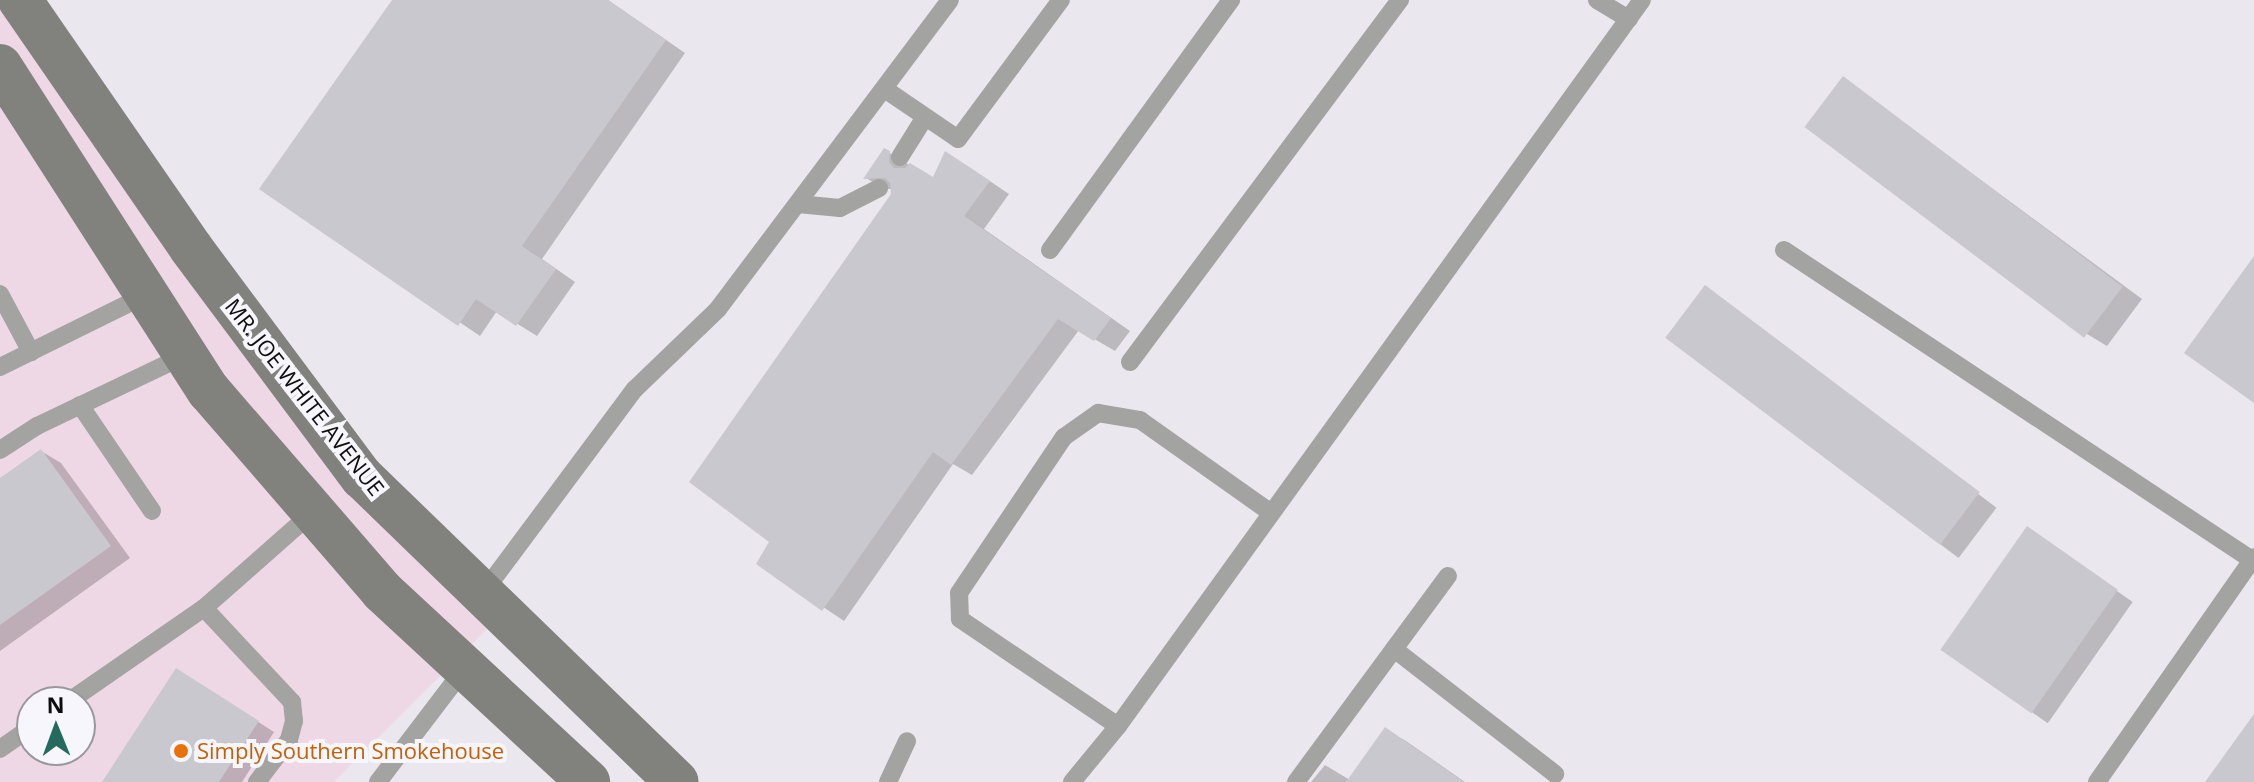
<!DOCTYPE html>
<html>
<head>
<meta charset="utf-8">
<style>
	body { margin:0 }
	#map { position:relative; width:2254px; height:782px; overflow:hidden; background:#eae8ee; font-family:"Open Sans",sans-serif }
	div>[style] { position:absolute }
	.industrial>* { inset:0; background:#eed8e5 }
	.shadow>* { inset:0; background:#0003; transform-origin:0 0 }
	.building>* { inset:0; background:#c9c8ce; transform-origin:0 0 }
	.lane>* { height:18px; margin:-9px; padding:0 9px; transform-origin:9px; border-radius:9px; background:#a3a4a1 }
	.secondary>* { height:44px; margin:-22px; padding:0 22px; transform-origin:22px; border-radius:22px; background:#81827e }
	.dots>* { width:22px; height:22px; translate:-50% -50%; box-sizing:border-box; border:4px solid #f7f6fc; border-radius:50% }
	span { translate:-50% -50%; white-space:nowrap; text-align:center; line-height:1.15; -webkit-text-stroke:8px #f7f6fc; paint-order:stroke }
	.street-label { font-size:22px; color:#0d0d0e }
	.food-label { font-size:22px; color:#c56008 }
	.left { translate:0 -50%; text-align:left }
	.north { position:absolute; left:16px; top:686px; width:80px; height:80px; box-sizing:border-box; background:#f7f6fc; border:2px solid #99999d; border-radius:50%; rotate:359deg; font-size:22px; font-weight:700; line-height:32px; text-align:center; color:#0d0d0e }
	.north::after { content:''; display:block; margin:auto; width:28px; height:36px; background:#246a5f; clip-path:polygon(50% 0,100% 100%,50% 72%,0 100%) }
</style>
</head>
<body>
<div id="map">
	<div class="industrial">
		<div style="clip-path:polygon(evenodd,0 0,191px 248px,503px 613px,334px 782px,0 782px,0 0,32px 702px,80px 702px,80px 750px,32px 750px,32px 702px)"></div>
	</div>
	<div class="shadow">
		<div style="clip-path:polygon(394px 0,608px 0,685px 53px,542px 259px,575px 282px,537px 336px,497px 311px,480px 336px,262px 188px)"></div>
		<div style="clip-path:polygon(1844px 79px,2142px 299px,2107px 346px,2087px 334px)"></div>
		<div style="clip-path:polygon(885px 150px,934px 180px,966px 165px,1009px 194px,984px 229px,1130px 331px,1115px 351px,1079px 330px,972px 475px,953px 464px,844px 621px,759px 564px,771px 541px,893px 195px,892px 189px,885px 189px,866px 178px)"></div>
		<div style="left:1705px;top:288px;width:365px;height:63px;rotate:37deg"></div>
		<div style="clip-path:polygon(41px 451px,61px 463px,130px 558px,0 651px,0 480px)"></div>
		<div style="left:2027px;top:528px;width:129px;height:148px;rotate:35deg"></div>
		<div style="clip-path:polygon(193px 680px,274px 732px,242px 782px,105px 782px)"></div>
		<div style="clip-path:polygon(1386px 730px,1406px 741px,1465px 782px,1311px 782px,1325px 765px,1350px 780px)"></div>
	</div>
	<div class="building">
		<div style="clip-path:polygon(392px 0,608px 0,666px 40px,522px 246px,556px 269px,516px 326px,476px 299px,458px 326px,259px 189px)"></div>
		<div style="left:1843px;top:76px;width:350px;height:64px;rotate:37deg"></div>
		<div style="clip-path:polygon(884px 148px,890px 151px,889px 162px,894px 168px,905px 168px,910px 163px,933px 177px,945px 151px,990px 181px,964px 216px,1111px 318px,1094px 341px,1058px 319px,951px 465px,933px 452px,822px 611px,756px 564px,769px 542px,689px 482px,891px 194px,890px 183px,885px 178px,863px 179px)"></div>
		<div style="clip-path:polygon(2254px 256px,2254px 403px,2184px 353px)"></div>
		<div style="left:1705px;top:285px;width:344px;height:66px;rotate:37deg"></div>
		<div style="clip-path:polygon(41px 449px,111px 546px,0 625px,0 478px)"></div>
		<div style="left:2027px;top:526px;width:111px;height:151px;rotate:35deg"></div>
		<div style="clip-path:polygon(176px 668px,259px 721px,219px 782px,102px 782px)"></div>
		<div style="clip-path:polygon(2254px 714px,2254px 782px,2205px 782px)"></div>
		<div style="clip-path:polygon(1385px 727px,1464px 782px,1346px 782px)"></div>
	</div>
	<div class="lane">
		<div style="left:1597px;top:0;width:37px;rotate:31deg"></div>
		<div style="left:886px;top:90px;width:87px;rotate:34.2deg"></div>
		<div style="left:958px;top:139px;width:173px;rotate:-53.5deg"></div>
		<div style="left:900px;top:157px;width:47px;rotate:-58deg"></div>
		<div style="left:798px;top:204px;width:42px;rotate:5.4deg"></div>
		<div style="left:840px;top:208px;width:44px;rotate:-27.1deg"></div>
		<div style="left:1050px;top:250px;width:309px;rotate:-54.1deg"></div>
		<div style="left:1784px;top:250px;width:561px;rotate:33.52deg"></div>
		<div style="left:0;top:294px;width:66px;rotate:61.9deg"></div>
		<div style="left:1130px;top:362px;width:452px;rotate:-53.3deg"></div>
		<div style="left:0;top:367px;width:165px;rotate:-26.3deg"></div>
		<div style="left:80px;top:405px;width:128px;rotate:55.8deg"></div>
		<div style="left:0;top:450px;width:44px;rotate:-33deg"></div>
		<div style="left:37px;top:426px;width:165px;rotate:-25.5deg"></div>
		<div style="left:482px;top:594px;width:256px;rotate:-53.3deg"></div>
		<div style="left:635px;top:389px;width:115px;rotate:-43.9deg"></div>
		<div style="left:718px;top:309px;width:386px;rotate:-53.1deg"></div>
		<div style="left:204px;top:608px;width:129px;rotate:46.9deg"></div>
		<div style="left:292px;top:702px;width:19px;rotate:84deg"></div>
		<div style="left:294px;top:721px;width:20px;rotate:105deg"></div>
		<div style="left:289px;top:740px;width:53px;rotate:127.3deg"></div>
		<div style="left:1394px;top:649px;width:204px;rotate:37.8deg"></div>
		<div style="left:68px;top:702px;width:165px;rotate:-34.7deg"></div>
		<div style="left:204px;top:608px;width:145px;rotate:-41.4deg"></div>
		<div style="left:1118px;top:726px;width:191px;rotate:-145.9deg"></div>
		<div style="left:960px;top:619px;width:26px;rotate:-92deg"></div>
		<div style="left:959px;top:593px;width:188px;rotate:-56.1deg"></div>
		<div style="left:1064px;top:437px;width:42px;rotate:-35.2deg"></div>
		<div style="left:1098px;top:413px;width:43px;rotate:9.5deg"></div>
		<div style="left:1140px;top:420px;width:159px;rotate:35.3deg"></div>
		<div style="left:0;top:749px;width:39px;rotate:-35deg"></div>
		<div style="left:378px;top:782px;width:143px;rotate:-52.7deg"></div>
		<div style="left:888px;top:782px;width:45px;rotate:-65.1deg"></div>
		<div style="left:1072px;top:782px;width:72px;rotate:-50.6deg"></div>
		<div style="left:1118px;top:726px;width:895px;rotate:-54.18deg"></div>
		<div style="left:1296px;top:782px;width:256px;rotate:-53.6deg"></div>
		<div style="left:2097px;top:782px;width:274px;rotate:-55.1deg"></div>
	</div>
	<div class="secondary">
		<div style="left:20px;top:0;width:301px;rotate:55.4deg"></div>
		<div style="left:191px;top:248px;width:286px;rotate:53.3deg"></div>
		<div style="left:362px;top:477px;width:438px;rotate:44.1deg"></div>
		<div style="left:0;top:66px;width:386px;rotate:57.3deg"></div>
		<div style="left:209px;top:391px;width:264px;rotate:49.1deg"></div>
		<div style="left:382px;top:591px;width:281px;rotate:42.8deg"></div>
	</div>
	<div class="dots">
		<div style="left:181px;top:751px;background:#e8710a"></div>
	</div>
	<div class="street-label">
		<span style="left:305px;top:397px;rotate:52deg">MR. JOE WHITE AVENUE</span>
	</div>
	<div class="food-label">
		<span class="left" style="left:197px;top:751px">Simply Southern Smokehouse</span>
	</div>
	<div class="north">N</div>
</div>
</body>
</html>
